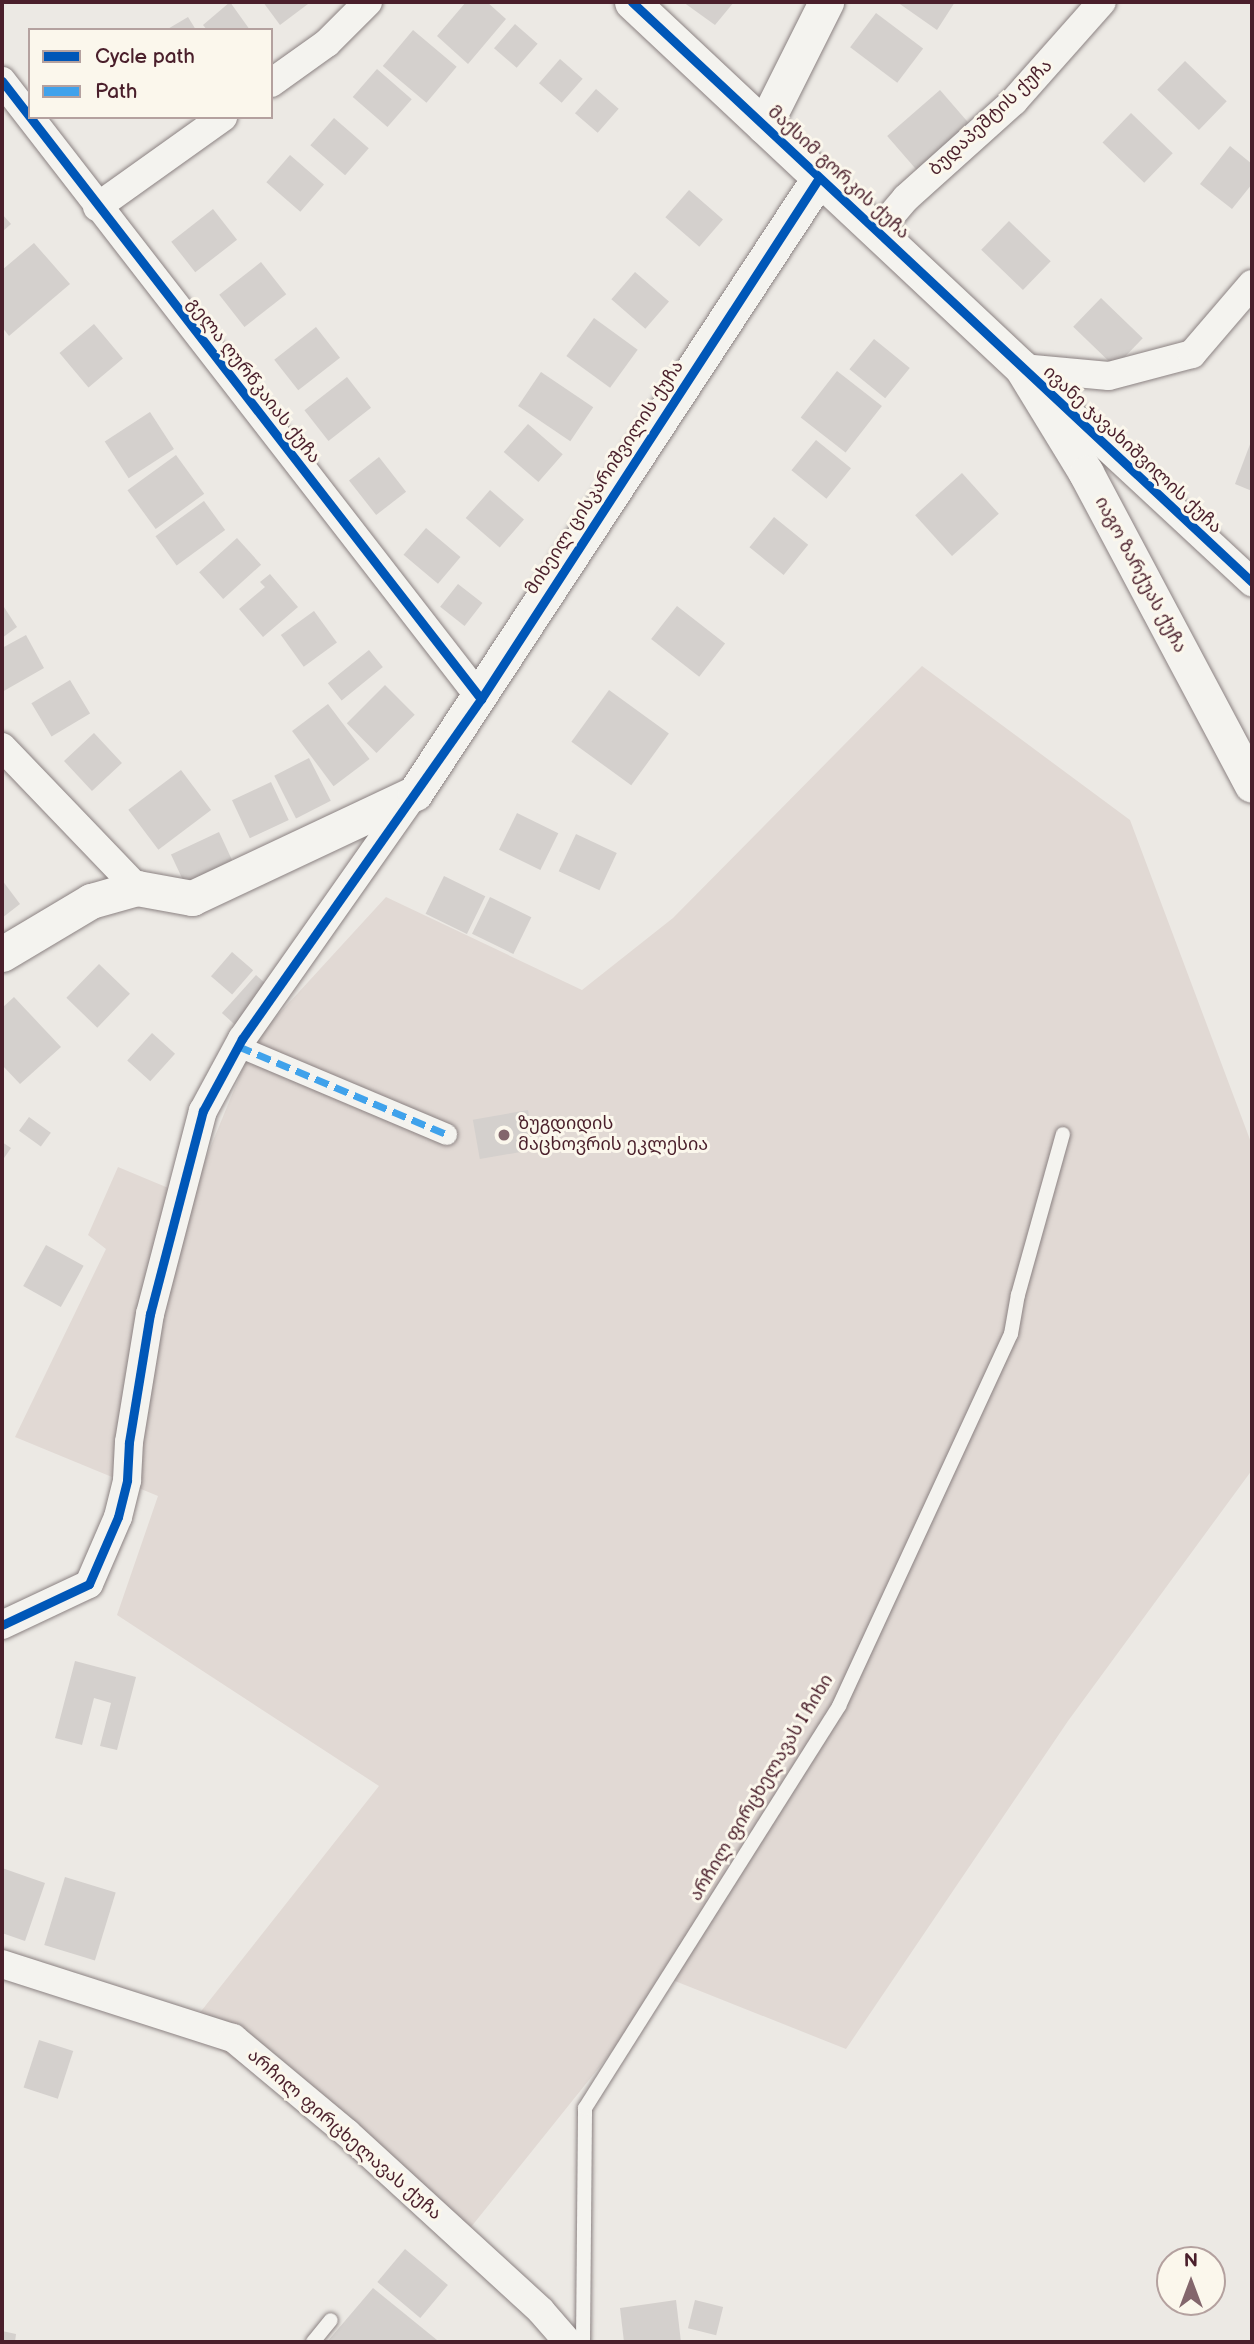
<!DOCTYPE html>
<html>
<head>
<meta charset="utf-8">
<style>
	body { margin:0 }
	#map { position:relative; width:1254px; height:2344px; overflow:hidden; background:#ece9e4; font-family:"Balsamiq Sans","Noto Sans Georgian",sans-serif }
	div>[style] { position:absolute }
	.green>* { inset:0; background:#e1d9d4 }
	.building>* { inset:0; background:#d4d0cd; transform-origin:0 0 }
	.roads { filter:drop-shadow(0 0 2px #8b8282) drop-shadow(0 0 2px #8b8282) }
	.service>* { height:14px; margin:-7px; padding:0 7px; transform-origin:7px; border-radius:7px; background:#f4f3ef }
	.pedestrian>* { height:21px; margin:-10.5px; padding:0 10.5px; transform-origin:10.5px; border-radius:10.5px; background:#f4f3ef }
	.minor>* { height:28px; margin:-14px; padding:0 14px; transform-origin:14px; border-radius:14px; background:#f4f3ef }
	.tertiary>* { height:35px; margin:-17.5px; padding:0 17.5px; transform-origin:17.5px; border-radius:17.5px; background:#f4f3ef }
	.quiet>* { height:7px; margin-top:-3.5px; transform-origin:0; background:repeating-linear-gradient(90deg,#40a2eb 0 14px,transparent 0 21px) }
	.cycleway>* { height:9px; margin:-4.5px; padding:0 4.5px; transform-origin:4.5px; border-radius:4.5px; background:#0057b8 }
	.dots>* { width:19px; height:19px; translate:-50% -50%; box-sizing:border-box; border:4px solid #fbf7ec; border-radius:50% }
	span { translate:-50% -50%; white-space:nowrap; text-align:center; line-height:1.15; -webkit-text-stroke:6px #fbf7ec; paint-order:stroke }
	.street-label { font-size:18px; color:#4a1f2b }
	.poi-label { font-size:18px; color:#4a1f2b }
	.left { translate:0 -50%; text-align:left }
	.frame { position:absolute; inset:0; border:4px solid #4a1f2b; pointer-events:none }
	.legend { position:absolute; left:28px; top:28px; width:245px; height:91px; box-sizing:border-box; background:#fbf7ec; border:2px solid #b4a19f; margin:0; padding:9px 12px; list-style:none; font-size:21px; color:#4a1f2b }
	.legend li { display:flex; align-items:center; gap:14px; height:35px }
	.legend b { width:35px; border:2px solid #b4a19f }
	.north { position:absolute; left:1156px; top:2246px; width:70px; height:70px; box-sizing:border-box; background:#fbf7ec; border:2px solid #b4a19f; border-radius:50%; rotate:0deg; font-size:19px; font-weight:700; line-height:28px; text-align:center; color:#4a1f2b }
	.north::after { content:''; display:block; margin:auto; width:24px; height:32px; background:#83666c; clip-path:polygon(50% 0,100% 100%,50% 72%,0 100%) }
</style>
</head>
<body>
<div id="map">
	<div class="green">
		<div style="clip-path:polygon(922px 666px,1130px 820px,1252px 1145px,1252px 1470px,1068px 1721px,846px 2049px,670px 1979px,471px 2227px,336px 2125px,187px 2029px,379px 1786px,117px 1615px,158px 1496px,15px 1437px,106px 1249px,88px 1235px,118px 1167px,190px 1197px,254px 1041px,386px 897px,582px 990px,673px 918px)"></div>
	</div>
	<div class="building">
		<div style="clip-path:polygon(230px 2px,250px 30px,207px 30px,203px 25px)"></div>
		<div style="clip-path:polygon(263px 2px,307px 2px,308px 4px,280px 25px)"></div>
		<div style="clip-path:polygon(466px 2px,487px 2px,506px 19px,468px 64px,437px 36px)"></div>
		<div style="clip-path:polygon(683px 2px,734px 2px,715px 25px)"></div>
		<div style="clip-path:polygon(897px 2px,955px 2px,937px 30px)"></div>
		<div style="left:876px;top:13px;width:59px;height:43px;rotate:37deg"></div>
		<div style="clip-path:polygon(188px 17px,196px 30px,166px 30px)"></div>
		<div style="left:515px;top:24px;width:30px;height:32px;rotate:41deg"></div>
		<div style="left:413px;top:30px;width:57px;height:47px;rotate:40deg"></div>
		<div style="left:560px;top:59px;width:30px;height:32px;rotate:41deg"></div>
		<div style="left:1185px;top:61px;width:58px;height:40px;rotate:44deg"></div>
		<div style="left:377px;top:69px;width:46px;height:37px;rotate:41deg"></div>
		<div style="left:596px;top:89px;width:30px;height:32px;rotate:41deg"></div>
		<div style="left:940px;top:90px;width:45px;height:70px;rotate:49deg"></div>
		<div style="left:1131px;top:113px;width:58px;height:41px;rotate:44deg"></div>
		<div style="left:334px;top:118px;width:46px;height:36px;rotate:41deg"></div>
		<div style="clip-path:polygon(1230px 146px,1252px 164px,1252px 184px,1232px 209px,1200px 184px)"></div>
		<div style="left:290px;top:155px;width:45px;height:36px;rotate:41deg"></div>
		<div style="left:689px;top:190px;width:45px;height:36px;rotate:41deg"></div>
		<div style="left:213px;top:209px;width:39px;height:53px;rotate:52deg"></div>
		<div style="clip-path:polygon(2px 214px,11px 224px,2px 232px)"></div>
		<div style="left:1009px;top:221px;width:58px;height:40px;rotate:44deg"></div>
		<div style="clip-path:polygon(34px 243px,70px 284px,9px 336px,2px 327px,2px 270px)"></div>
		<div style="left:261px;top:262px;width:41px;height:53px;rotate:52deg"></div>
		<div style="left:635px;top:272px;width:45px;height:36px;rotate:41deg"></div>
		<div style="left:1101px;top:298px;width:58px;height:40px;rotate:44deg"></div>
		<div style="left:594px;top:318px;width:54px;height:47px;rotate:36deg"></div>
		<div style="left:94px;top:324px;width:45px;height:45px;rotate:50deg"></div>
		<div style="left:316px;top:327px;width:39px;height:53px;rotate:52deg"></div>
		<div style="left:874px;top:339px;width:46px;height:39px;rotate:39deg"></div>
		<div style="left:837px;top:371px;width:57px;height:59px;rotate:38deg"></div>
		<div style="left:541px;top:372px;width:63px;height:41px;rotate:34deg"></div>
		<div style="left:347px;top:377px;width:39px;height:54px;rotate:52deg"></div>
		<div style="left:150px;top:412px;width:44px;height:54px;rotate:57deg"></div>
		<div style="left:528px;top:424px;width:46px;height:37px;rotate:41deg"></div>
		<div style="clip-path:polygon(1252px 439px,1252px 491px,1235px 484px)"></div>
		<div style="left:816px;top:440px;width:45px;height:39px;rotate:39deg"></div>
		<div style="left:176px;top:455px;width:48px;height:60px;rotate:54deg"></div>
		<div style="left:379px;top:457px;width:44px;height:38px;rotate:52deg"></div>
		<div style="left:962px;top:473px;width:55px;height:63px;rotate:48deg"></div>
		<div style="left:490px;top:490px;width:45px;height:37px;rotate:41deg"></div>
		<div style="left:204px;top:501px;width:36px;height:60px;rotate:54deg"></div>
		<div style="left:774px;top:517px;width:44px;height:39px;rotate:39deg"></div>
		<div style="left:426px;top:528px;width:45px;height:35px;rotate:40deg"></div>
		<div style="left:237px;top:538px;width:36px;height:51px;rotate:48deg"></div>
		<div style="clip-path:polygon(270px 574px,298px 607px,263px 637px,239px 609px,265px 587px,260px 582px)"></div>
		<div style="left:458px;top:584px;width:31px;height:29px;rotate:38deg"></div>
		<div style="clip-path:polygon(2px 604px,17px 627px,2px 638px)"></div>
		<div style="left:677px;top:606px;width:61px;height:42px;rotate:38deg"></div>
		<div style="left:314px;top:611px;width:39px;height:41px;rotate:54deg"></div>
		<div style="clip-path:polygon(26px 635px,44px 668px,2px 692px,2px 648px)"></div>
		<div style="left:369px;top:650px;width:22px;height:53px;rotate:51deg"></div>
		<div style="left:70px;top:680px;width:39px;height:45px;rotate:59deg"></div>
		<div style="left:385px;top:685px;width:42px;height:54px;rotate:45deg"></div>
		<div style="left:609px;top:690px;width:74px;height:64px;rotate:36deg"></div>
		<div style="left:328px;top:704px;width:69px;height:45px;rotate:53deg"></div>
		<div style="left:94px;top:733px;width:41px;height:41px;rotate:47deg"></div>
		<div style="left:309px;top:758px;width:48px;height:39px;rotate:63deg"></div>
		<div style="left:181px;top:770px;width:50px;height:66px;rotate:53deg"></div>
		<div style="left:271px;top:782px;width:42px;height:43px;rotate:65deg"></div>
		<div style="left:517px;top:813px;width:46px;height:41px;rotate:26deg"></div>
		<div style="left:219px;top:832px;width:38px;height:53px;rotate:65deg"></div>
		<div style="left:576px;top:834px;width:45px;height:41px;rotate:25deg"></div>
		<div style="left:444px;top:876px;width:46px;height:42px;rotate:26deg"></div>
		<div style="clip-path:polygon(2px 880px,20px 904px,2px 918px)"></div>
		<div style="left:490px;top:897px;width:46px;height:41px;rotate:26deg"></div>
		<div style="left:232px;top:952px;width:28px;height:32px;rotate:41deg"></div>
		<div style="left:99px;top:964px;width:43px;height:47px;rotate:44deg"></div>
		<div style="left:256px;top:975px;width:25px;height:51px;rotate:42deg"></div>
		<div style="clip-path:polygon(14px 997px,61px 1047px,20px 1084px,2px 1065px,2px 1008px)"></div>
		<div style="left:152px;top:1033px;width:31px;height:37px;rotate:42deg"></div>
		<div style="left:528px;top:1110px;width:40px;height:56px;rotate:80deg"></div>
		<div style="left:29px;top:1117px;width:27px;height:17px;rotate:36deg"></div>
		<div style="clip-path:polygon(2px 1142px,11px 1148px,2px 1161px)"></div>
		<div style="left:46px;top:1245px;width:43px;height:47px;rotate:29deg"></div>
		<div style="clip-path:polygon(75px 1661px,136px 1677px,117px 1750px,100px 1746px,111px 1703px,94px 1698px,82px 1745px,55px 1738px)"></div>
		<div style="clip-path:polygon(2px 1868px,45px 1883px,25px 1941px,2px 1933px)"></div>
		<div style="left:65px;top:1877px;width:53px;height:71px;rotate:17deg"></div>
		<div style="left:39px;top:2040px;width:36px;height:50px;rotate:18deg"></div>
		<div style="left:405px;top:2249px;width:56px;height:43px;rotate:40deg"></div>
		<div style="clip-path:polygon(373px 2288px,437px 2340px,435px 2342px,327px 2342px)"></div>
		<div style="clip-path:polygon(676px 2300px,681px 2342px,624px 2342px,620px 2308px)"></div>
		<div style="left:695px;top:2300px;width:29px;height:29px;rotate:14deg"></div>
		<div style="clip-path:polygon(2px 2331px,16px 2334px,15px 2342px,2px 2342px)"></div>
	</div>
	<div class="roads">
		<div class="service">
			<div style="left:313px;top:2342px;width:28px;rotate:-51deg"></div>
			<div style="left:583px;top:2342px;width:234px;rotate:-89.5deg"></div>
			<div style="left:585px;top:2108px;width:476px;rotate:-57.7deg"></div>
			<div style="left:839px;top:1706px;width:410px;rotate:-65.2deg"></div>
			<div style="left:1011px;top:1334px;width:40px;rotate:-80deg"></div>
			<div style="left:1018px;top:1295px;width:167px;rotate:-74.4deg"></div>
		</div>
		<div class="pedestrian">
			<div style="left:238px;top:1046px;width:226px;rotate:22.9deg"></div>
		</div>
		<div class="minor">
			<div style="left:2px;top:81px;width:782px;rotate:52.22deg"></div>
			<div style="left:271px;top:83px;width:69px;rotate:-35.5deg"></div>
			<div style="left:327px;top:43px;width:58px;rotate:-45deg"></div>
			<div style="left:97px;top:207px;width:155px;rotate:-35.5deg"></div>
			<div style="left:877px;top:232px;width:45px;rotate:-49.5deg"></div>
			<div style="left:906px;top:198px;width:145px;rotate:-41.9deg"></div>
			<div style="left:1014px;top:101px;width:132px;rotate:-48.4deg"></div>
			<div style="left:1022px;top:368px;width:87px;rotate:5.3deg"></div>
			<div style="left:1109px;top:376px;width:86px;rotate:-14.8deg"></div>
			<div style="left:1192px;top:354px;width:92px;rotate:-49.4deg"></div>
			<div style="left:1044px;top:389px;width:284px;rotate:42.9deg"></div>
			<div style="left:2px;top:747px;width:195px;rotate:46.2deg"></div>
			<div style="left:2px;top:1625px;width:96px;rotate:-25.2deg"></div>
			<div style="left:89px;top:1584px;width:73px;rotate:-66.6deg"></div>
			<div style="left:118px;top:1517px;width:38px;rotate:-76deg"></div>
			<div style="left:127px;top:1480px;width:38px;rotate:-87deg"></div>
			<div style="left:129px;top:1442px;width:130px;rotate:-80.7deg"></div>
			<div style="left:150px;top:1314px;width:210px;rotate:-75.4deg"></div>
			<div style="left:203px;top:1111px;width:82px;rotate:-61.6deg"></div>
			<div style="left:242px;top:1039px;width:301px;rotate:-54.9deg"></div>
			<div style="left:2px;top:1964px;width:243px;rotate:17.8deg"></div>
			<div style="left:233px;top:2038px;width:148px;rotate:39.8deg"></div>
			<div style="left:347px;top:2133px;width:263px;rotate:42.5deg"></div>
			<div style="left:541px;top:2311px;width:41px;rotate:48.9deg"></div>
		</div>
		<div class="tertiary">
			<div style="left:632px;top:2px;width:535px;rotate:43.18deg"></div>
			<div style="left:1022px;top:368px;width:123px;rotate:58.6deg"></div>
			<div style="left:1086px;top:473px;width:353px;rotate:62deg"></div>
			<div style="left:764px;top:126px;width:139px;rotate:-63.4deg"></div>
			<div style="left:2px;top:954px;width:104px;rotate:-30.8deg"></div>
			<div style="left:91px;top:901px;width:48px;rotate:-15.8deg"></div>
			<div style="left:137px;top:888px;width:56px;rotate:10.3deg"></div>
			<div style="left:192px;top:898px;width:246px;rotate:-25.2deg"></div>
			<div style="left:415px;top:793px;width:736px;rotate:-56.7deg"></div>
		</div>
	</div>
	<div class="quiet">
		<div style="left:238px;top:1046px;width:226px;rotate:22.9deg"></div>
	</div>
	<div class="cycleway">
		<div style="left:632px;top:2px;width:849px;rotate:43.09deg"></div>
		<div style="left:2px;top:81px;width:782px;rotate:52.22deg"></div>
		<div style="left:2px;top:1625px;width:96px;rotate:-25.2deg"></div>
		<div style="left:89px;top:1584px;width:73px;rotate:-66.6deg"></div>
		<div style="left:118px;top:1517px;width:38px;rotate:-76deg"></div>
		<div style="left:127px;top:1480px;width:38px;rotate:-87deg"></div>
		<div style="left:129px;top:1442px;width:130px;rotate:-80.7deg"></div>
		<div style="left:150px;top:1314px;width:210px;rotate:-75.4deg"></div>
		<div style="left:203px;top:1111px;width:82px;rotate:-61.6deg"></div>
		<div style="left:242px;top:1039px;width:416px;rotate:-54.9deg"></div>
		<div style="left:481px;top:699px;width:621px;rotate:-57.03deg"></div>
	</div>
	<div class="dots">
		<div style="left:504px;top:1135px;background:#83666c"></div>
	</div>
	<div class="street-label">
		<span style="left:991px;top:118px;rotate:-43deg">ბუდაპეშტის ქუჩა</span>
		<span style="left:838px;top:173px;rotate:43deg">მაქსიმ გორკის ქუჩა</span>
		<span style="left:253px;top:381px;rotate:52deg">გელა ღურწკაიას ქუჩა</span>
		<span style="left:1132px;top:450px;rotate:43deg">ივანე ჯავახიშვილის ქუჩა</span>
		<span style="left:605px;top:478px;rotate:-57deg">მიხეილ ცისკარიშვილის ქუჩა</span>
		<span style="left:1140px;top:575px;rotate:62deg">იაგო ზარქუას ქუჩა</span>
		<span style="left:762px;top:1788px;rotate:-59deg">არჩილ ფირცხელავას I ჩიხი</span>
		<span style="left:344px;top:2135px;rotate:41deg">არჩილ ფირცხელავას ქუჩა</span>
	</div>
	<div class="poi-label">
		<span class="left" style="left:518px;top:1135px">ზუგდიდის<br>მაცხოვრის ეკლესია</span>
	</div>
	<div class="frame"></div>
	<ul class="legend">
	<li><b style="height:9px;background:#0057b8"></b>Cycle path</li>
	<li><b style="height:9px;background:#40a2eb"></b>Path</li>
	</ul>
	<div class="north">N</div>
</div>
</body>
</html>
